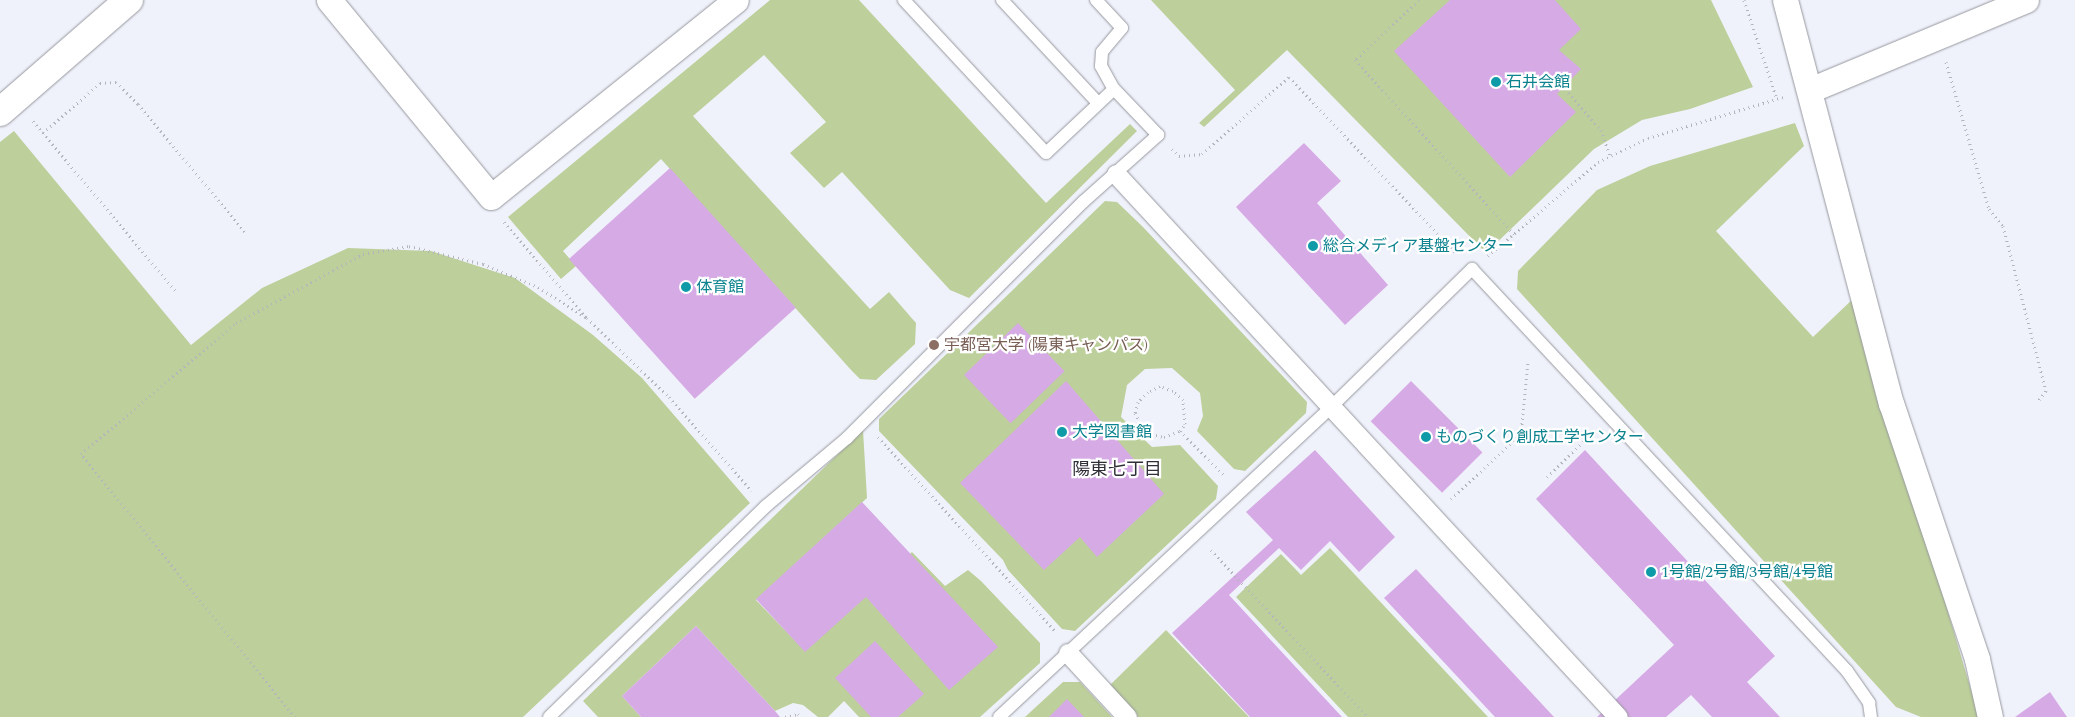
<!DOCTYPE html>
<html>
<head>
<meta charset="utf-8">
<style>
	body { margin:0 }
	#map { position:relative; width:2075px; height:717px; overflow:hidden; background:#f0f2fb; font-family:Spectral,"Noto Sans JP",serif }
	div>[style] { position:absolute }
	.green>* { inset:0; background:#bdcf9b }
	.building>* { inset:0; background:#d6aae5; transform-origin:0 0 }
	.path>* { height:3px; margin-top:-1.5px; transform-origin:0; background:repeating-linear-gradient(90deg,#b4b5bc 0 1px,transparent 0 5px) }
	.roads { filter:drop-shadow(0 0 1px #95979e) drop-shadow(0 0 1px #95979e) }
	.service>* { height:12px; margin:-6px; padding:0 6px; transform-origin:6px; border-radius:6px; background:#fff }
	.pedestrian>* { height:19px; margin:-9.5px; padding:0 9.5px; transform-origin:9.5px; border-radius:9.5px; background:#fff }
	.minor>* { height:25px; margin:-12.5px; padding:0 12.5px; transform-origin:12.5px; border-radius:12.5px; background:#fff }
	.tertiary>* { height:28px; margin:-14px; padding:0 14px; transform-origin:14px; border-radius:14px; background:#fff }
	.dots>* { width:14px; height:14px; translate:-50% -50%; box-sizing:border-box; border:2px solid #fff; border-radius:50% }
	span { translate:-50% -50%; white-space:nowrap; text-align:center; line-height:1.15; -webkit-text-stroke:4.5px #fff; paint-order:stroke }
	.culture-label { font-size:16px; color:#0d838f }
	.left { translate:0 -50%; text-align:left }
	.education-label { font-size:16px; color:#785e54 }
	.neighbourhood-label { font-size:18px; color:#2f3037 }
</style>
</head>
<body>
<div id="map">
	<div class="green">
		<div style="clip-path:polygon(770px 0,859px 0,1046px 203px,1130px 124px,1137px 131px,969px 298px,950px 290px,842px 172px,824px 188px,790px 153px,826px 122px,764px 55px,693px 116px,870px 309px,889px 292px,916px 323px,915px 344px,876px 380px,860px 379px,852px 371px,661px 159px,563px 251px,576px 266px,561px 279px,508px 217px)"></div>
		<div style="clip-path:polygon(1151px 0,1711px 0,1753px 87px,1690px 109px,1642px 120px,1594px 149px,1486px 253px,1287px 50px,1204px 127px,1199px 123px,1235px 90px)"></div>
		<div style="clip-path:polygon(1795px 123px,1804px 146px,1716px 231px,1813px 337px,1855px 297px,1979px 717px,1921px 717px,1896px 707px,1517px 289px,1518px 271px,1597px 190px,1650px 166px)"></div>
		<div style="clip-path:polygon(14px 131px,191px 345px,262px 288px,348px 248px,431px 251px,515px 278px,593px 335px,642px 378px,750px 503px,523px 717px,0 717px,0 142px)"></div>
		<div style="clip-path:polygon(1105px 201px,1117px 202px,1143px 227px,1307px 402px,1306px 413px,1245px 471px,1234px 469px,1197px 431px,1203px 416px,1200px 393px,1172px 368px,1145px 369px,1127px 385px,1121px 417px,1152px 447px,1180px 445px,1218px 486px,1216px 499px,1075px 631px,1062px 629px,1008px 570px,1003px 560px,879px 431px,879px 419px)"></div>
		<div style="clip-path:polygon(863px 430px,867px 498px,756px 600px,805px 651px,912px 552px,945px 586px,968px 570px,981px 581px,1040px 643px,1040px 663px,980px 717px,859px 717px,844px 701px,828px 717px,818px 717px,803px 705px,793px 703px,775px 711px,696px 626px,622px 696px,641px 717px,598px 717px,583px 701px)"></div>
		<div style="clip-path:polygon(1330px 548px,1488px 717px,1348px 717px,1236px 597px,1281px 554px,1301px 575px)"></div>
		<div style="clip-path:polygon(1166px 630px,1249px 717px,1138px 717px,1109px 686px)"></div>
		<div style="clip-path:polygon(1063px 682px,1080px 682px,1112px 717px,1025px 717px)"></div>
	</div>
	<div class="building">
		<div style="clip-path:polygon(1450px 0,1555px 0,1581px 29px,1559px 50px,1581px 69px,1557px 94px,1576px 112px,1510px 177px,1394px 51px)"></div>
		<div style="clip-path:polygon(1304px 143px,1341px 181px,1317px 203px,1388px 285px,1345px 325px,1236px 207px)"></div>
		<div style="left:670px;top:168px;width:188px;height:136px;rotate:48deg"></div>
		<div style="left:1018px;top:323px;width:67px;height:75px;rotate:46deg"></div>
		<div style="clip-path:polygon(1066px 381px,1164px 494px,1097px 557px,1080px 537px,1044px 570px,960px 483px)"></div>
		<div style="left:1411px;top:381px;width:101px;height:57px;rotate:45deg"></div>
		<div style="clip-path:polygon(1315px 450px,1395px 537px,1359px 572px,1330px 541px,1301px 570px,1279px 548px,1229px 595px,1342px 717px,1250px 717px,1172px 633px,1273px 540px,1246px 512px)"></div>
		<div style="clip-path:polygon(1585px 450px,1775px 656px,1747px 682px,1780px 717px,1712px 717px,1691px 695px,1666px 717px,1597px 717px,1674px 645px,1536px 499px)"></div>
		<div style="clip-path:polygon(862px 502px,998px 647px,949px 690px,866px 597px,805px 652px,756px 599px)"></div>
		<div style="clip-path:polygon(1416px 569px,1554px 717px,1495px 717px,1384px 598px)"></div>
		<div style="clip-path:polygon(696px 626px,775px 711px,780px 717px,641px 717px,622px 696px)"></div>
		<div style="clip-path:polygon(875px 641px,924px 694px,898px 717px,871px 717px,835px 678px)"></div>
		<div style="clip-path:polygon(2050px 692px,2067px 717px,2015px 717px)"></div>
		<div style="clip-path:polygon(1067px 699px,1084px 717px,1049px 717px)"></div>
	</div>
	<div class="path">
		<div style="left:1419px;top:0;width:88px;rotate:136.8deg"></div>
		<div style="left:1355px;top:60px;width:237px;rotate:47.6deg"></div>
		<div style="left:1744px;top:0;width:104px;rotate:71.6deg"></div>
		<div style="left:1946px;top:62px;width:153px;rotate:73.7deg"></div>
		<div style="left:1989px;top:209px;width:22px;rotate:51deg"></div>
		<div style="left:2003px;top:226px;width:171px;rotate:75.4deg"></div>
		<div style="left:2046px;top:391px;width:14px;rotate:129deg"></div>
		<div style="left:1565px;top:89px;width:55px;rotate:48.7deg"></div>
		<div style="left:1601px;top:130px;width:28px;rotate:71deg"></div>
		<div style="left:33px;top:121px;width:221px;rotate:50deg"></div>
		<div style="left:43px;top:133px;width:76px;rotate:-41.3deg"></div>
		<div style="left:100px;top:83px;width:16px;rotate:-4deg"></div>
		<div style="left:116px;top:82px;width:31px;rotate:45deg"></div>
		<div style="left:138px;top:104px;width:167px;rotate:50.1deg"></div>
		<div style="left:1172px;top:149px;width:10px;rotate:45deg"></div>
		<div style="left:1179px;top:156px;width:23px;rotate:-5deg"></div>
		<div style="left:1202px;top:154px;width:116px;rotate:-41.5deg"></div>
		<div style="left:1289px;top:77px;width:243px;rotate:46.5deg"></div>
		<div style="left:504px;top:222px;width:127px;rotate:49.2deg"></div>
		<div style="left:587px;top:318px;width:114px;rotate:43.9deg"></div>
		<div style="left:669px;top:397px;width:125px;rotate:48.6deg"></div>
		<div style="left:1488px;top:256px;width:145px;rotate:-40.5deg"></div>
		<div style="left:1598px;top:162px;width:55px;rotate:-25.6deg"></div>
		<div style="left:1648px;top:138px;width:141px;rotate:-16.9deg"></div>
		<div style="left:1180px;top:431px;width:9px;rotate:-54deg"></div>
		<div style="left:1185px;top:424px;width:24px;rotate:-95deg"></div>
		<div style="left:1183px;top:400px;width:13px;rotate:-138deg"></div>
		<div style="left:1173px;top:391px;width:14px;rotate:-159deg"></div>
		<div style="left:1160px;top:386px;width:13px;rotate:153deg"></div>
		<div style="left:1148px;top:392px;width:14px;rotate:135deg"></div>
		<div style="left:1138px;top:402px;width:11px;rotate:105deg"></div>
		<div style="left:1135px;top:413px;width:15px;rotate:62deg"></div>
		<div style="left:1142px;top:426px;width:12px;rotate:42deg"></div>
		<div style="left:1151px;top:434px;width:13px;rotate:13deg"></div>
		<div style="left:1164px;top:437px;width:17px;rotate:-21deg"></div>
		<div style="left:1180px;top:431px;width:65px;rotate:45deg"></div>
		<div style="left:878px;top:437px;width:264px;rotate:47.6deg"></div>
		<div style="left:1547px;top:477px;width:67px;rotate:-44.4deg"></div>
		<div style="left:1451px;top:499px;width:96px;rotate:-42.9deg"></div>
		<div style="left:1521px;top:434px;width:73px;rotate:-84.5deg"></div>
		<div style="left:1211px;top:550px;width:229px;rotate:46.8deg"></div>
		<div style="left:295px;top:717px;width:339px;rotate:-129.1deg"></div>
		<div style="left:81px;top:454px;width:203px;rotate:-40.2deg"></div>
		<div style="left:236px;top:323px;width:145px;rotate:-28.5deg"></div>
		<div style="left:363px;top:254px;width:47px;rotate:-9.9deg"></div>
		<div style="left:409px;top:246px;width:76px;rotate:13.7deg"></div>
		<div style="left:483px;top:264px;width:60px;rotate:22.7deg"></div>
		<div style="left:538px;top:287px;width:58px;rotate:32.3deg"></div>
		<div style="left:785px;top:717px;width:13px;rotate:-13deg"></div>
		<div style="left:798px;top:714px;width:5px;rotate:37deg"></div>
	</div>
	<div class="roads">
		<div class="service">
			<div style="left:1002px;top:0;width:141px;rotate:47deg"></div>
			<div style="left:1096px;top:0;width:38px;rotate:47deg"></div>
			<div style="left:1122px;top:28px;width:31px;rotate:130deg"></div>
			<div style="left:1102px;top:52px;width:14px;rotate:94deg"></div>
			<div style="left:1101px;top:66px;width:26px;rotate:61deg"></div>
			<div style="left:549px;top:717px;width:303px;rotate:-44.2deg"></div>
			<div style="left:766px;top:506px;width:106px;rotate:-40deg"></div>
			<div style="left:847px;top:438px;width:334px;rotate:-45deg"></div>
			<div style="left:1083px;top:202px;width:101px;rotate:-41.8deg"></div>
			<div style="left:1158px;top:135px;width:64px;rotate:-133.7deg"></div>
			<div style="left:1114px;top:89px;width:93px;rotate:136.7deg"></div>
			<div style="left:1046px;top:153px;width:209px;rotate:-132.9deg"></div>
			<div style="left:999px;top:717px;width:453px;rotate:-43deg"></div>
			<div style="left:1330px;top:408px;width:199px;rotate:-44.4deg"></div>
			<div style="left:1472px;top:269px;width:550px;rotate:46.99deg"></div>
			<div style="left:1847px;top:671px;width:39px;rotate:55deg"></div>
			<div style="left:1869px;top:703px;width:14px;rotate:82deg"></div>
		</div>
		<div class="pedestrian">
			<div style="left:1116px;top:174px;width:739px;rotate:47.25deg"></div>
			<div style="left:1068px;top:653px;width:87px;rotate:47.3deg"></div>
		</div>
		<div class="minor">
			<div style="left:329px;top:0;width:255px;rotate:50.6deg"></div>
			<div style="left:491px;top:197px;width:314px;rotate:-38.8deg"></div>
			<div style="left:1785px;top:0;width:417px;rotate:75.3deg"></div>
			<div style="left:1891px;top:403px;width:270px;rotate:71.4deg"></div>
			<div style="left:1977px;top:659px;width:59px;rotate:77.4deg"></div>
			<div style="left:1810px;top:90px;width:234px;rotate:-22.6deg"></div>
		</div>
		<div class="tertiary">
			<div style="left:0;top:112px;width:171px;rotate:-41deg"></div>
		</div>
	</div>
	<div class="dots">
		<div style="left:1496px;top:82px;background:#0f9aa8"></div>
		<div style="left:1313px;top:246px;background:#0f9aa8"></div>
		<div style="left:686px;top:287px;background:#0f9aa8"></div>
		<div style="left:934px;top:345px;background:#8d6e63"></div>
		<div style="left:1062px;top:432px;background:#0f9aa8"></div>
		<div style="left:1426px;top:437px;background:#0f9aa8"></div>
		<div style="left:1651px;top:572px;background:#0f9aa8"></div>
	</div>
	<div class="culture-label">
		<span class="left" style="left:1506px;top:82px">石井会館</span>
		<span class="left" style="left:1323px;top:246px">総合メディア基盤センター</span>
		<span class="left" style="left:696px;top:287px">体育館</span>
		<span class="left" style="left:1072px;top:432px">大学図書館</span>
		<span class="left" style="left:1436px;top:437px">ものづくり創成工学センター</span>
		<span class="left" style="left:1661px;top:572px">1号館/2号館/3号館/4号館</span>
	</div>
	<div class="education-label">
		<span class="left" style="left:944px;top:345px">宇都宮大学 (陽東キャンパス)</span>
	</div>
	<div class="neighbourhood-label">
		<span style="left:1117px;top:470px">陽東七丁目</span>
	</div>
</div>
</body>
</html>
